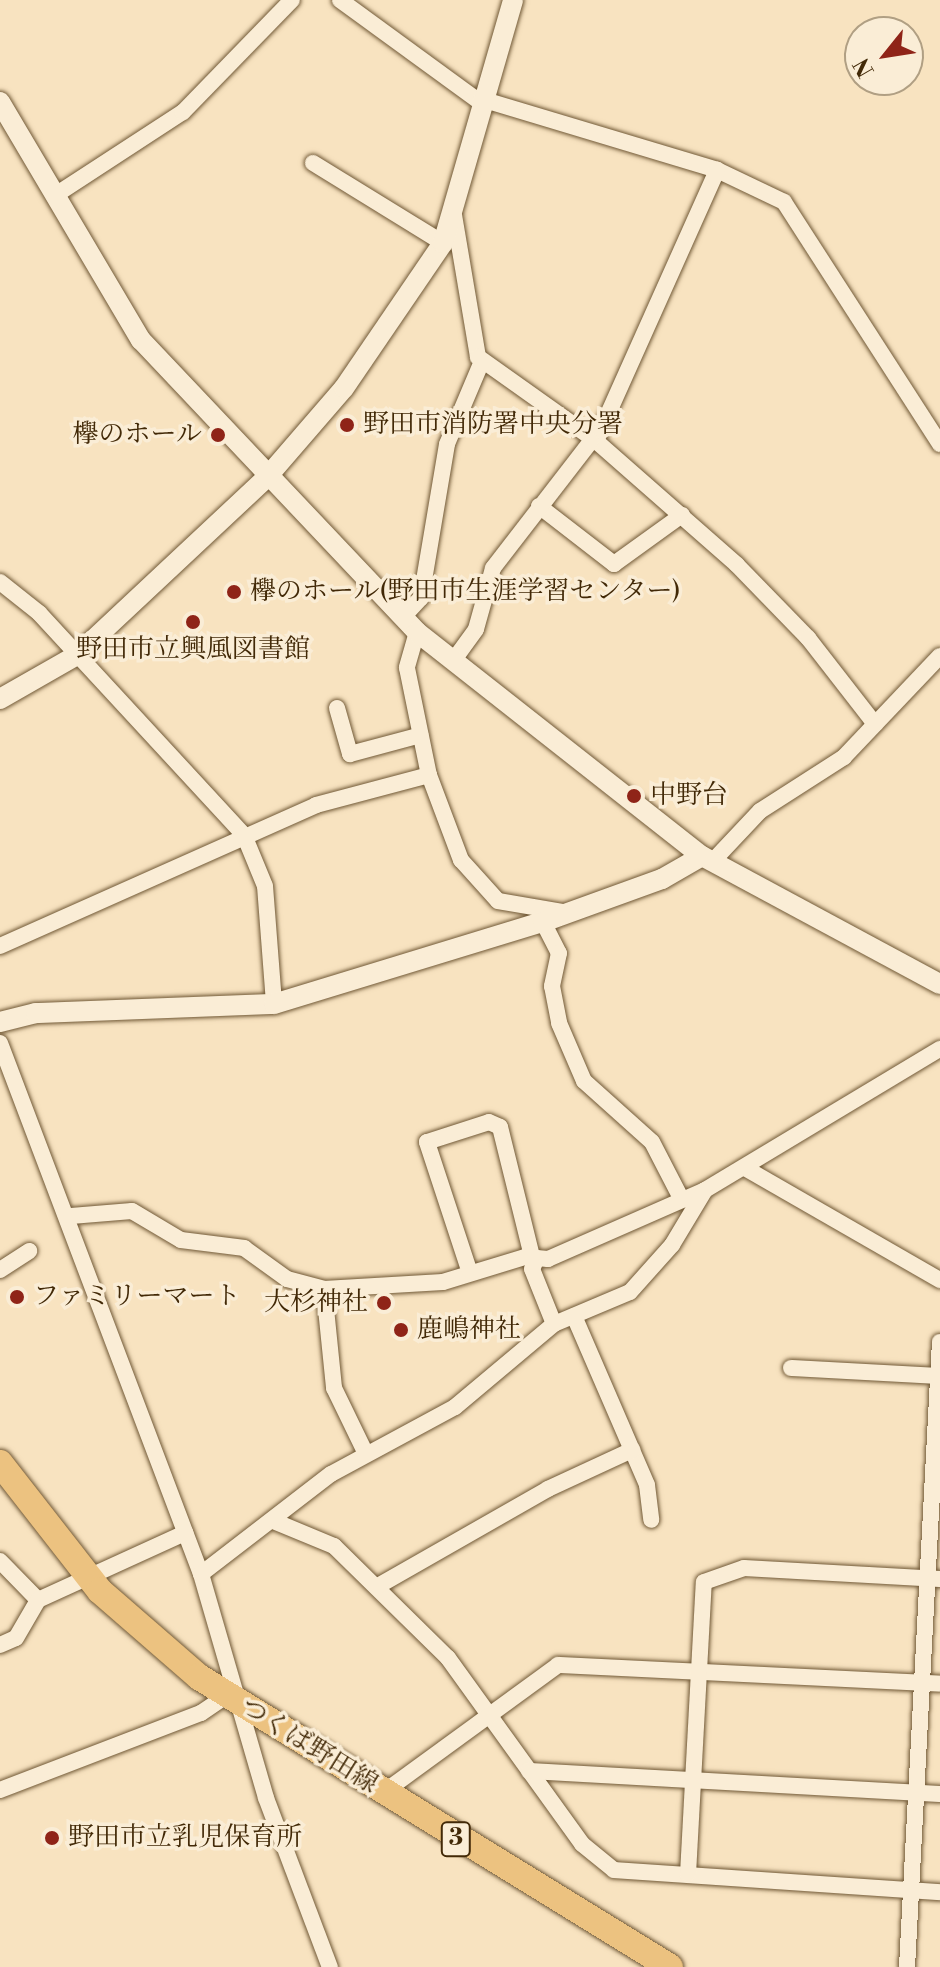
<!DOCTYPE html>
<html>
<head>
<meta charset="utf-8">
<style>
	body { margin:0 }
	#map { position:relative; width:940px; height:1967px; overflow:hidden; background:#f8e3c0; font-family:"Libre Bodoni","Noto Serif JP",serif }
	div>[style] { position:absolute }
	.roads { filter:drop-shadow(0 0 2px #705835) drop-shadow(0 0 2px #705835) }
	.minor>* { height:16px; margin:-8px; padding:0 8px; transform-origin:8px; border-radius:8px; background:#faedd6 }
	.tertiary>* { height:20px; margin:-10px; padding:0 10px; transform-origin:10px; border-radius:10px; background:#faedd6 }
	.primary>* { height:26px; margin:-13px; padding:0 13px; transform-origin:13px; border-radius:13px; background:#ecc280 }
	.dots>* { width:22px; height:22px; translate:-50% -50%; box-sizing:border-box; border:4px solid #faedd6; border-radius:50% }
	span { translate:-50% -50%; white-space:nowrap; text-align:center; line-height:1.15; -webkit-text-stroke:7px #faedd6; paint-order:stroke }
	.shield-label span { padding:2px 6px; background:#faedd6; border:2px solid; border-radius:6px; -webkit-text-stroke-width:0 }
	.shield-label { font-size:24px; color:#422907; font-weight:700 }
	.poi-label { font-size:26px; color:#422907 }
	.left { translate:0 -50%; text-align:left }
	.right { translate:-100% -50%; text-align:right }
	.street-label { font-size:26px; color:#422907 }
	.north { position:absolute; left:844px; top:16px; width:80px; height:80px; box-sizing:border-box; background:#faedd6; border:2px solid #b09f83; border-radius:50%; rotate:240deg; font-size:22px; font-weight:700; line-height:32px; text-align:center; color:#422907 }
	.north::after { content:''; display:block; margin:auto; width:28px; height:36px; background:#8f2418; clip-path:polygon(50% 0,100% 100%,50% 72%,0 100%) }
</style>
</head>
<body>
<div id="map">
	<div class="roads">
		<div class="minor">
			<div style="left:340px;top:0;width:173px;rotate:36.1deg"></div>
			<div style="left:481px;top:99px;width:246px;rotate:16.7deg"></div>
			<div style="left:717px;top:170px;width:74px;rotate:25.5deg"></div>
			<div style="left:784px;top:202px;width:288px;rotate:57.2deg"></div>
			<div style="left:313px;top:163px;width:153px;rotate:31.6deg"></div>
			<div style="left:54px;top:196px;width:154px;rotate:-33.1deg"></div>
			<div style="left:183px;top:112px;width:156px;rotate:-45.8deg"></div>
			<div style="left:454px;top:215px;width:144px;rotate:80.4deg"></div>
			<div style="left:478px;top:357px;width:145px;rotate:35.4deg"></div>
			<div style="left:596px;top:441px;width:188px;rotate:41.3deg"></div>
			<div style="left:737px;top:565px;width:102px;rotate:45.8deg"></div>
			<div style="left:808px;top:638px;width:109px;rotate:52.1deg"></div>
			<div style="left:596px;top:441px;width:297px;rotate:-65.9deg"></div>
			<div style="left:539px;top:506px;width:95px;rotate:37.7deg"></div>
			<div style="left:614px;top:564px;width:84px;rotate:-35.8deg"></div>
			<div style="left:0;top:582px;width:50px;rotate:38.5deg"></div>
			<div style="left:39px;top:613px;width:302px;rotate:47.3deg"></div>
			<div style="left:244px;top:835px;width:55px;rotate:67.6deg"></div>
			<div style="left:265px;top:886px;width:118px;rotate:85.6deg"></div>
			<div style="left:403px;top:617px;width:26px;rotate:-47deg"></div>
			<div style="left:421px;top:598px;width:156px;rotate:-80.4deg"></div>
			<div style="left:447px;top:444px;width:90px;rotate:-67.1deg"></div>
			<div style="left:417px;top:632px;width:37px;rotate:106deg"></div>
			<div style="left:407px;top:668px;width:109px;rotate:78.4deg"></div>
			<div style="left:429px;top:775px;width:91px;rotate:69.4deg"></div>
			<div style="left:461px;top:860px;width:55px;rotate:47.9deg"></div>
			<div style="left:498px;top:901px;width:71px;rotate:9.7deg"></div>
			<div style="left:453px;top:661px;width:39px;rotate:-54deg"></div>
			<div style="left:476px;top:629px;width:63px;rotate:-74.4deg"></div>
			<div style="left:493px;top:568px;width:160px;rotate:-52.3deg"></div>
			<div style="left:337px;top:708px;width:48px;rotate:74.2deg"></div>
			<div style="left:350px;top:754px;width:73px;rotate:-15deg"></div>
			<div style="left:712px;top:862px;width:70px;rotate:-46.7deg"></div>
			<div style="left:760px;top:811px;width:100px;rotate:-32.7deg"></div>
			<div style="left:844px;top:757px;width:139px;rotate:-46.5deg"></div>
			<div style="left:543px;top:922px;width:35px;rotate:63deg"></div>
			<div style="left:559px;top:953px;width:34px;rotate:102deg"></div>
			<div style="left:552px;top:986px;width:38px;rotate:79deg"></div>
			<div style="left:559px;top:1023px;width:63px;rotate:66.7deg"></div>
			<div style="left:584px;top:1081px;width:91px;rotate:41.9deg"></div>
			<div style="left:652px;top:1142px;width:65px;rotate:62.7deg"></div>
			<div style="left:0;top:946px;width:346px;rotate:-24deg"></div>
			<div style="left:316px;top:805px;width:117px;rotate:-14.9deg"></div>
			<div style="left:0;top:1043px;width:568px;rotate:69.27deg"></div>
			<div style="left:201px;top:1574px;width:233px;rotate:73.8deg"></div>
			<div style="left:266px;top:1798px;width:181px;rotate:69.3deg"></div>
			<div style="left:745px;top:1168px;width:225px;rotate:29.9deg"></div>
			<div style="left:71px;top:1216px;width:61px;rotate:-4.7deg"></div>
			<div style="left:132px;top:1211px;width:57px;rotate:30.6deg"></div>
			<div style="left:181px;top:1240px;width:64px;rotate:7.2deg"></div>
			<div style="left:244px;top:1248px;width:53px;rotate:35.8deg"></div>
			<div style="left:287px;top:1279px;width:38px;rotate:15deg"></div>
			<div style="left:324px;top:1289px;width:119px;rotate:-3.4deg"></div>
			<div style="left:443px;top:1282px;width:86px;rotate:-17deg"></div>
			<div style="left:525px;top:1257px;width:23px;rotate:5deg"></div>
			<div style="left:548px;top:1259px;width:171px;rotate:-23.7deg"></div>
			<div style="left:705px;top:1190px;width:274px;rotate:-31deg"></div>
			<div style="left:537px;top:1258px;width:12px;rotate:114deg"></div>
			<div style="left:532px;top:1269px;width:59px;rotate:68.2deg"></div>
			<div style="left:0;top:1270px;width:35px;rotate:-33deg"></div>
			<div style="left:470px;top:1273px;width:138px;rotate:-108.2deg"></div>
			<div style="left:427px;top:1142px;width:65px;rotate:-17.9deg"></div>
			<div style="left:489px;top:1122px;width:12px;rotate:24deg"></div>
			<div style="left:500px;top:1127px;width:133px;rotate:76.1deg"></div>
			<div style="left:324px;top:1289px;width:100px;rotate:84.2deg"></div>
			<div style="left:334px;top:1388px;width:73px;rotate:64.1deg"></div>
			<div style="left:574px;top:1316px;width:184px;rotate:66.6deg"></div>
			<div style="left:647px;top:1485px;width:35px;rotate:83deg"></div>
			<div style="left:791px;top:1368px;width:149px;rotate:3.1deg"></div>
			<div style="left:276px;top:1522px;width:63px;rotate:22.5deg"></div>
			<div style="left:334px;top:1546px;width:160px;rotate:44.5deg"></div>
			<div style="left:448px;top:1658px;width:229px;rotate:54.2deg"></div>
			<div style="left:582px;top:1844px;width:41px;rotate:39.1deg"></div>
			<div style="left:614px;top:1870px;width:327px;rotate:3.9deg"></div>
			<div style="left:0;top:1561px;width:54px;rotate:45.7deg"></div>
			<div style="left:201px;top:1574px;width:164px;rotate:-37.6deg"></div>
			<div style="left:331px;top:1474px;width:141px;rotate:-28.4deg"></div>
			<div style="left:455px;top:1407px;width:129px;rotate:-40deg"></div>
			<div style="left:554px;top:1324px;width:82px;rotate:-22.8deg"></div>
			<div style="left:630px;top:1292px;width:63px;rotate:-48.2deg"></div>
			<div style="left:672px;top:1245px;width:64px;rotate:-59deg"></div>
			<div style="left:378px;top:1586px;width:196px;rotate:-29.7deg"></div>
			<div style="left:548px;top:1489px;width:93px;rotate:-24.9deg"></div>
			<div style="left:0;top:1645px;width:17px;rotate:-24deg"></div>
			<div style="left:16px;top:1638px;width:44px;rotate:-59.9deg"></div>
			<div style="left:38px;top:1600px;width:162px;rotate:-24.5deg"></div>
			<div style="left:529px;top:1771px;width:412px;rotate:3.2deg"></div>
			<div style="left:0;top:1790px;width:215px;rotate:-21deg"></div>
			<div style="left:201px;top:1713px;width:30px;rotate:-34deg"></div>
			<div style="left:384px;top:1792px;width:215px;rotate:-36.1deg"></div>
			<div style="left:558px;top:1665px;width:382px;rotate:2.8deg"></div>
			<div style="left:688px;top:1874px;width:292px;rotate:-86.9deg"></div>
			<div style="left:704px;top:1582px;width:42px;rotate:-19.3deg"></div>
			<div style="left:744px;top:1568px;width:196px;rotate:3.2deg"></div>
			<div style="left:907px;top:1967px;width:626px;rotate:-86.98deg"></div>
		</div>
		<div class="tertiary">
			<div style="left:0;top:102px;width:277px;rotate:59.4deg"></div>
			<div style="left:141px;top:340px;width:402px;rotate:46.6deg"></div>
			<div style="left:417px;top:632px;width:362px;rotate:38.2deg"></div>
			<div style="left:702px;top:856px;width:270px;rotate:28.3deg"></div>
			<div style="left:0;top:699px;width:89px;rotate:-29.7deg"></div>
			<div style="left:77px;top:655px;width:262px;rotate:-43.1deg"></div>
			<div style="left:268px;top:476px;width:116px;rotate:-49.2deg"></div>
			<div style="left:344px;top:388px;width:176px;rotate:-55.7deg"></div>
			<div style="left:443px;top:243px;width:253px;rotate:-73.9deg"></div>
			<div style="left:0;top:1022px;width:37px;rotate:-14deg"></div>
			<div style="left:36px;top:1013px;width:238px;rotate:-2.2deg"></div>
			<div style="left:274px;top:1004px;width:281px;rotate:-17deg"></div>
			<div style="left:543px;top:922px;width:127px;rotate:-19.9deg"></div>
			<div style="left:662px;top:879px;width:46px;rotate:-29.9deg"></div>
		</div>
		<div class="primary">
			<div style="left:0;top:1463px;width:162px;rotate:52deg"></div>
			<div style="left:100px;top:1591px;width:131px;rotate:41deg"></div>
			<div style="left:199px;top:1677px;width:553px;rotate:31.62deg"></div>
		</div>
	</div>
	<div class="dots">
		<div style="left:347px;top:425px;background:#8f2418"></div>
		<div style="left:218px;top:435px;background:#8f2418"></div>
		<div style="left:234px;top:592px;background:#8f2418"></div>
		<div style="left:193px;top:622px;background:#8f2418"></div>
		<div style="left:634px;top:796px;background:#8f2418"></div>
		<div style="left:17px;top:1297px;background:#8f2418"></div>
		<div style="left:384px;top:1303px;background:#8f2418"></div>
		<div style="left:401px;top:1330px;background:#8f2418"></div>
		<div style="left:52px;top:1838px;background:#8f2418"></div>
	</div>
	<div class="shield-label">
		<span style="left:456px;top:1839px">3</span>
	</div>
	<div class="poi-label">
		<span class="left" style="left:363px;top:425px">野田市消防署中央分署</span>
		<span class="right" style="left:202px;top:435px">欅のホール</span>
		<span class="left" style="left:250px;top:592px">欅のホール(野田市生涯学習センター)</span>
		<span style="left:193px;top:650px">野田市立興風図書館</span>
		<span class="left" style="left:650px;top:796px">中野台</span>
		<span class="left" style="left:33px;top:1297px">ファミリーマート</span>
		<span class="right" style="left:368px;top:1303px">大杉神社</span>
		<span class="left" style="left:417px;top:1330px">鹿嶋神社</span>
		<span class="left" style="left:68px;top:1838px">野田市立乳児保育所</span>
	</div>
	<div class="street-label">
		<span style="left:309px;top:1746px;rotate:32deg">つくば野田線</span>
	</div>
	<div class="north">N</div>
</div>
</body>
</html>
